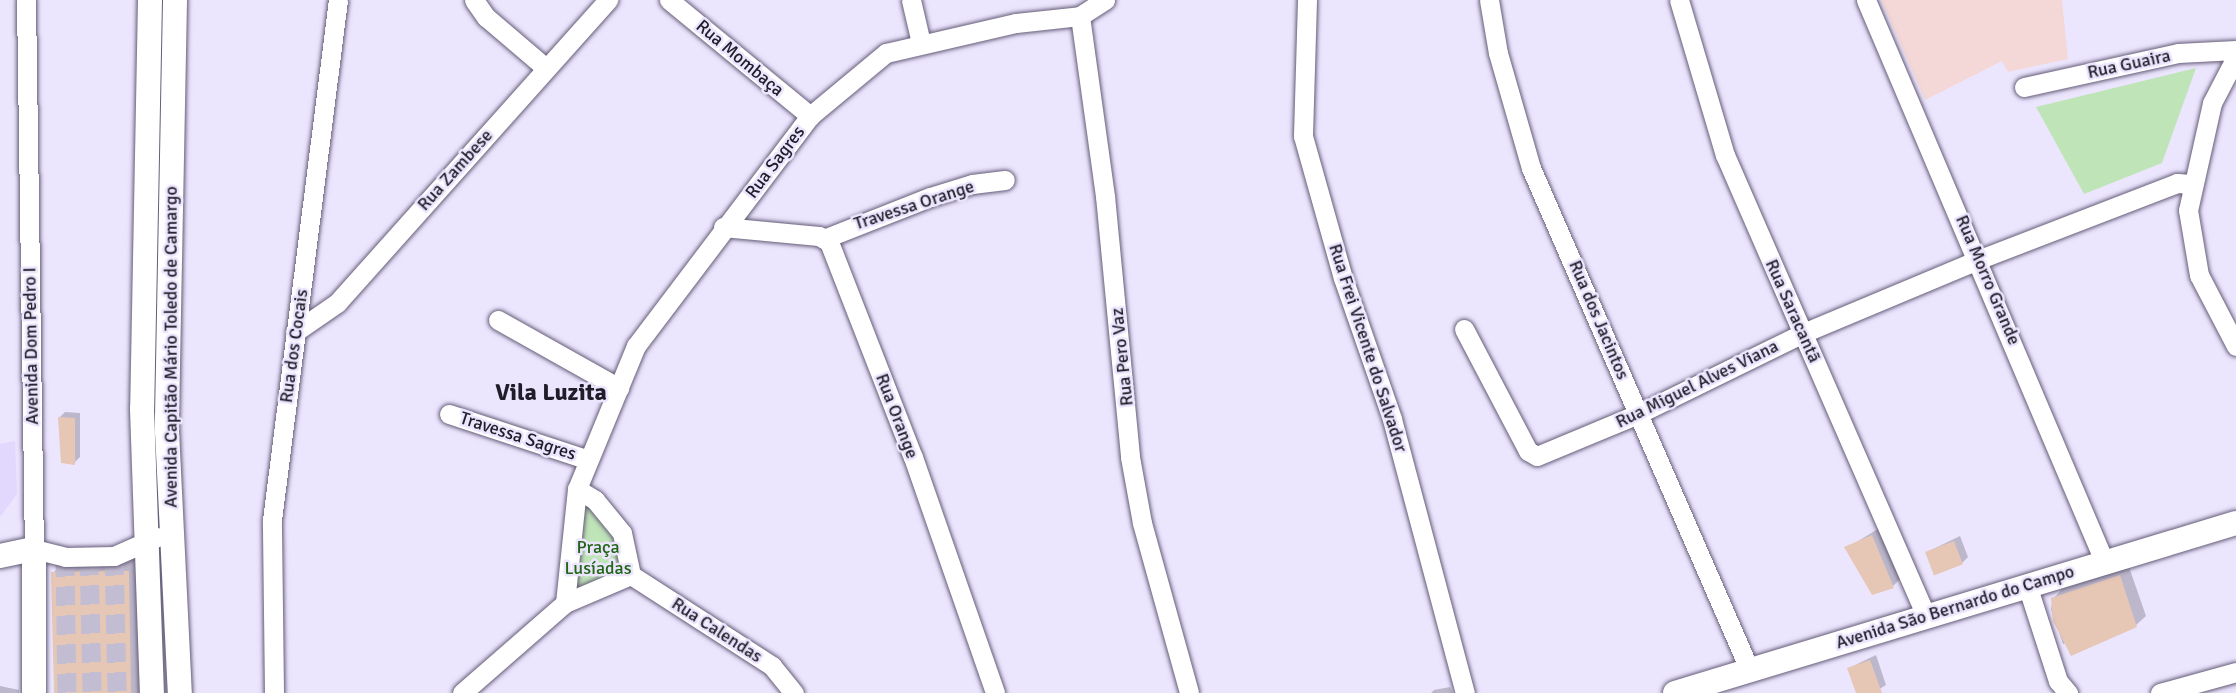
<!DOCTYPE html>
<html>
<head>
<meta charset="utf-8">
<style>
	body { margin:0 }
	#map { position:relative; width:2236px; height:693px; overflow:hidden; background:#ece5fe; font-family:Signika,sans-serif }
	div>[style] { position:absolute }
	.built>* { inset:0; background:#e2d7fd }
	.education>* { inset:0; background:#f3d8d7 }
	.green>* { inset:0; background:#bfe4b8 }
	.shadow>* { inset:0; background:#0003 }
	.building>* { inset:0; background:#e6c6b5; transform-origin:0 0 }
	.minor-tunnel>* { height:19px; margin-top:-9.5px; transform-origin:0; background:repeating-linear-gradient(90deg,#c3bdd3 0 19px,transparent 0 29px) }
	.roads { filter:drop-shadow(0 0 2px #655d78) drop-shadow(0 0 2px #655d78) }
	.minor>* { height:19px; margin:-9.5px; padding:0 9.5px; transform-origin:9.5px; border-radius:9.5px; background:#fff }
	.major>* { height:24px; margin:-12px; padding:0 12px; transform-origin:12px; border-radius:12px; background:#fff }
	span { translate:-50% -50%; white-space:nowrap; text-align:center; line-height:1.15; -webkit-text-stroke:5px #ece5fe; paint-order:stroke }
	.street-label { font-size:18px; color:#201d28 }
	.park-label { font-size:18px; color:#226515 }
	.district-label { font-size:24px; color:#201d28; font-weight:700 }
</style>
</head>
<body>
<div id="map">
	<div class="built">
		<div style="clip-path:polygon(15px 441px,17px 494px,0 517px,0 444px)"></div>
	</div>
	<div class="education">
		<div style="clip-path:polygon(1881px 0,2062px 0,2068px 59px,2008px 72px,2002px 61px,1925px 100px)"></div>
	</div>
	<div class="green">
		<div style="clip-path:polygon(2196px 68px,2162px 163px,2084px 194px,2036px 107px)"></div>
		<div style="clip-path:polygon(584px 503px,614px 537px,622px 570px,575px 591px)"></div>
	</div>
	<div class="shadow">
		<div style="clip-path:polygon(65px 412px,80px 413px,80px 457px,74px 463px,59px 418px)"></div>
		<div style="clip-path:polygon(1881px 527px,1902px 577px,1893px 586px,1873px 592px,1847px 548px)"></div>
		<div style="clip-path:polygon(1960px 536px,1968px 557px,1962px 563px,1927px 552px)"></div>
		<div style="clip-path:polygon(140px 559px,143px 693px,55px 693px,53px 573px,65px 561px)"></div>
		<div style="clip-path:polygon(2129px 567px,2146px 616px,2136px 625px,2063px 644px,2051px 609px,2053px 599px,2062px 589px)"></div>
		<div style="clip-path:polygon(1876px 655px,1886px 685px,1873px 693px,1858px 693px,1849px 668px)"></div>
		<div style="clip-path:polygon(0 686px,19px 690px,19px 693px,0 693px)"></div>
		<div style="clip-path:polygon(1450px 687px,1453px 693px,1431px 693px,1434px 690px)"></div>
	</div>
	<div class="building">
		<div style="clip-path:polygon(58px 417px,75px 418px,75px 465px,61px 463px)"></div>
		<div style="clip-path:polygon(1872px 535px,1894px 588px,1872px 595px,1844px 547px)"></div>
		<div style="left:1954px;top:541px;width:25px;height:31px;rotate:69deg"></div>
		<div style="clip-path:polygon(90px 571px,129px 571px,131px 693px,54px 693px,51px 572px)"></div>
		<div style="clip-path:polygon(2120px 575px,2137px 627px,2071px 656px,2053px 621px,2051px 598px)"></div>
		<div style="clip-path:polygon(1870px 660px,1882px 693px,1856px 693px,1847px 668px)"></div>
	</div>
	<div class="minor-tunnel">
		<div style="left:89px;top:556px;width:137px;rotate:88.7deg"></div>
		<div style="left:114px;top:556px;width:137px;rotate:88.7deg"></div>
		<div style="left:65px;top:557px;width:136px;rotate:89.2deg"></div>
	</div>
	<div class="roads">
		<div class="minor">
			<div style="left:26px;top:0;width:549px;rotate:89.17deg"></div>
			<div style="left:34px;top:549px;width:32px;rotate:14deg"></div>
			<div style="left:65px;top:557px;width:49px;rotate:-1.2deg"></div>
			<div style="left:114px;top:556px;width:47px;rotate:-23.8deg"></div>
			<div style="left:474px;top:0;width:21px;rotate:55deg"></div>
			<div style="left:486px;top:17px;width:79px;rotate:40.4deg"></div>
			<div style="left:669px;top:0;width:183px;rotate:39.4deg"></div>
			<div style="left:911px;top:0;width:44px;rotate:76.9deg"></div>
			<div style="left:1307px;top:0;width:136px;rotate:91.7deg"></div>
			<div style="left:1303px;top:136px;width:148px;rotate:74.3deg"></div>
			<div style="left:1343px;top:278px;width:149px;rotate:70.8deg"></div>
			<div style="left:1392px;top:419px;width:284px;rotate:75.1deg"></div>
			<div style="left:1489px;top:0;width:54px;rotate:80.4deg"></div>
			<div style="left:1498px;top:53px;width:120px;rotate:74deg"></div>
			<div style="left:1531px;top:168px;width:549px;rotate:66.47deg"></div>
			<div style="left:1679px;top:0;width:162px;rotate:73.5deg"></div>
			<div style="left:1725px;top:155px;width:503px;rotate:66.44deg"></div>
			<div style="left:1866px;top:0;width:609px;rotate:67.01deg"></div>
			<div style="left:1080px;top:16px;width:182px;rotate:82.1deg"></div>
			<div style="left:1105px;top:196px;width:262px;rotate:84.5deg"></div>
			<div style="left:1130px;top:457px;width:67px;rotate:79.7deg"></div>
			<div style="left:1142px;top:523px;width:176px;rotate:74.5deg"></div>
			<div style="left:2236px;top:57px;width:52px;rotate:117.6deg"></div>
			<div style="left:2212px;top:103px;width:110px;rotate:102.6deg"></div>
			<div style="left:2188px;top:210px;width:66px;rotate:80.4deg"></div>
			<div style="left:2199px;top:275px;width:80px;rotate:62.5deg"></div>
			<div style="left:2024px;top:87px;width:158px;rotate:-12.4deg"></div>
			<div style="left:2178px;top:53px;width:58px;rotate:-3deg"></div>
			<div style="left:723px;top:227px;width:96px;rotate:5.4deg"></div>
			<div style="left:819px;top:236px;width:12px;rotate:31deg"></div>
			<div style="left:829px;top:242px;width:231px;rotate:68.7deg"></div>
			<div style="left:913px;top:457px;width:250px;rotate:70.8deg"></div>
			<div style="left:826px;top:238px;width:112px;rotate:-21.5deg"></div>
			<div style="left:930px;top:197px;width:44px;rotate:-17.2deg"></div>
			<div style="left:972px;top:184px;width:33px;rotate:-7deg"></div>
			<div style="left:498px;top:320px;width:139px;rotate:29.3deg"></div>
			<div style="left:1464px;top:329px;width:138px;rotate:62.3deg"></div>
			<div style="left:1528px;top:451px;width:10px;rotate:29deg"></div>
			<div style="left:1537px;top:456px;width:109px;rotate:-22.6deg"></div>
			<div style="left:1638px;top:414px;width:184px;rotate:-26.1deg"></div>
			<div style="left:1803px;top:333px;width:192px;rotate:-22.7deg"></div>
			<div style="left:1980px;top:259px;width:211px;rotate:-21.1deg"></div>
			<div style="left:2177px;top:183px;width:14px;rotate:4deg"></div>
			<div style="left:295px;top:332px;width:51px;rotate:-34.6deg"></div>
			<div style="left:337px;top:303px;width:407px;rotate:-48.2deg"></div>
			<div style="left:449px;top:414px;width:144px;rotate:18.2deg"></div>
			<div style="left:577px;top:489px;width:21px;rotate:31deg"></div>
			<div style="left:595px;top:500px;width:43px;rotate:50.7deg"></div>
			<div style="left:622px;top:533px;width:43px;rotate:77.9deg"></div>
			<div style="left:631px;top:575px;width:168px;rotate:32.8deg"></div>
			<div style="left:772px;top:666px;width:35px;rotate:51deg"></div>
			<div style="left:2027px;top:585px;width:101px;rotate:72.1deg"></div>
			<div style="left:2058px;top:681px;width:16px;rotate:50deg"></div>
			<div style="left:565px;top:603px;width:115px;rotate:-84deg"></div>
			<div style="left:577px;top:489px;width:155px;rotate:-67.6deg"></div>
			<div style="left:636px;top:346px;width:288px;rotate:-52.9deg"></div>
			<div style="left:810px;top:116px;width:99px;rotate:-39.7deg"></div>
			<div style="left:886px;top:53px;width:133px;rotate:-13deg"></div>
			<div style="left:1016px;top:23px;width:64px;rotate:-6.2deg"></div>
			<div style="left:1080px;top:16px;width:30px;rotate:-33deg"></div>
			<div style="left:274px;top:693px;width:173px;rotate:-90.7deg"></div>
			<div style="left:272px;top:520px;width:524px;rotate:-82.77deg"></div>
			<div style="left:462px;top:693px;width:137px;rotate:-41.1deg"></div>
			<div style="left:565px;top:603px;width:72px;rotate:-23deg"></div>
			<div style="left:2160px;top:693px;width:79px;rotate:-15.4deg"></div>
		</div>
		<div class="major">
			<div style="left:150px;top:0;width:409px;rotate:91.1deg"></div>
			<div style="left:142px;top:409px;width:284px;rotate:88deg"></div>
			<div style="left:175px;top:0;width:431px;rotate:91.1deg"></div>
			<div style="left:167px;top:431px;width:262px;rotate:87.2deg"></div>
			<div style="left:0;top:556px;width:35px;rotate:-12deg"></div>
			<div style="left:34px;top:549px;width:144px;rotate:90deg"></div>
			<div style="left:1675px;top:693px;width:586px;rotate:-16.86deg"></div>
		</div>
	</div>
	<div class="street-label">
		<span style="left:740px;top:58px;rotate:40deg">Rua Mombaça</span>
		<span style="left:2129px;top:64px;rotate:-12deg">Rua Guaira</span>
		<span style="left:775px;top:162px;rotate:-53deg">Rua Sagres</span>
		<span style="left:455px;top:170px;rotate:-48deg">Rua Zambese</span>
		<span style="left:914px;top:205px;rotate:-18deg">Travessa Orange</span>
		<span style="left:1988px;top:280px;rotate:67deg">Rua Morro Grande</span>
		<span style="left:1793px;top:311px;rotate:66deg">Rua Saracantã</span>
		<span style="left:1599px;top:320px;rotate:67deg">Rua dos Jacintos</span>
		<span style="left:31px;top:346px;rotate:-91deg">Avenida Dom Pedro I</span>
		<span style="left:294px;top:346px;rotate:-82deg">Rua dos Cocais</span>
		<span style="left:171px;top:347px;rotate:-90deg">Avenida Capitão Mário Toledo de Camargo</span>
		<span style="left:1368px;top:348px;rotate:72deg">Rua Frei Vicente do Salvador</span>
		<span style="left:1122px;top:357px;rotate:-96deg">Rua Pero Vaz</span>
		<span style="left:1697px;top:384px;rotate:-26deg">Rua Miguel Alves Viana</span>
		<span style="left:897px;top:416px;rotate:69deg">Rua Orange</span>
		<span style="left:518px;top:436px;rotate:18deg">Travessa Sagres</span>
		<span style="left:1955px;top:607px;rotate:-17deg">Avenida São Bernardo do Campo</span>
		<span style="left:717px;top:630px;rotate:33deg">Rua Calendas</span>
	</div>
	<div class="park-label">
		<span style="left:598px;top:558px">Praça<br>Lusíadas</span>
	</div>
	<div class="district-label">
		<span style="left:551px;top:393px">Vila Luzita</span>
	</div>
</div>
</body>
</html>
